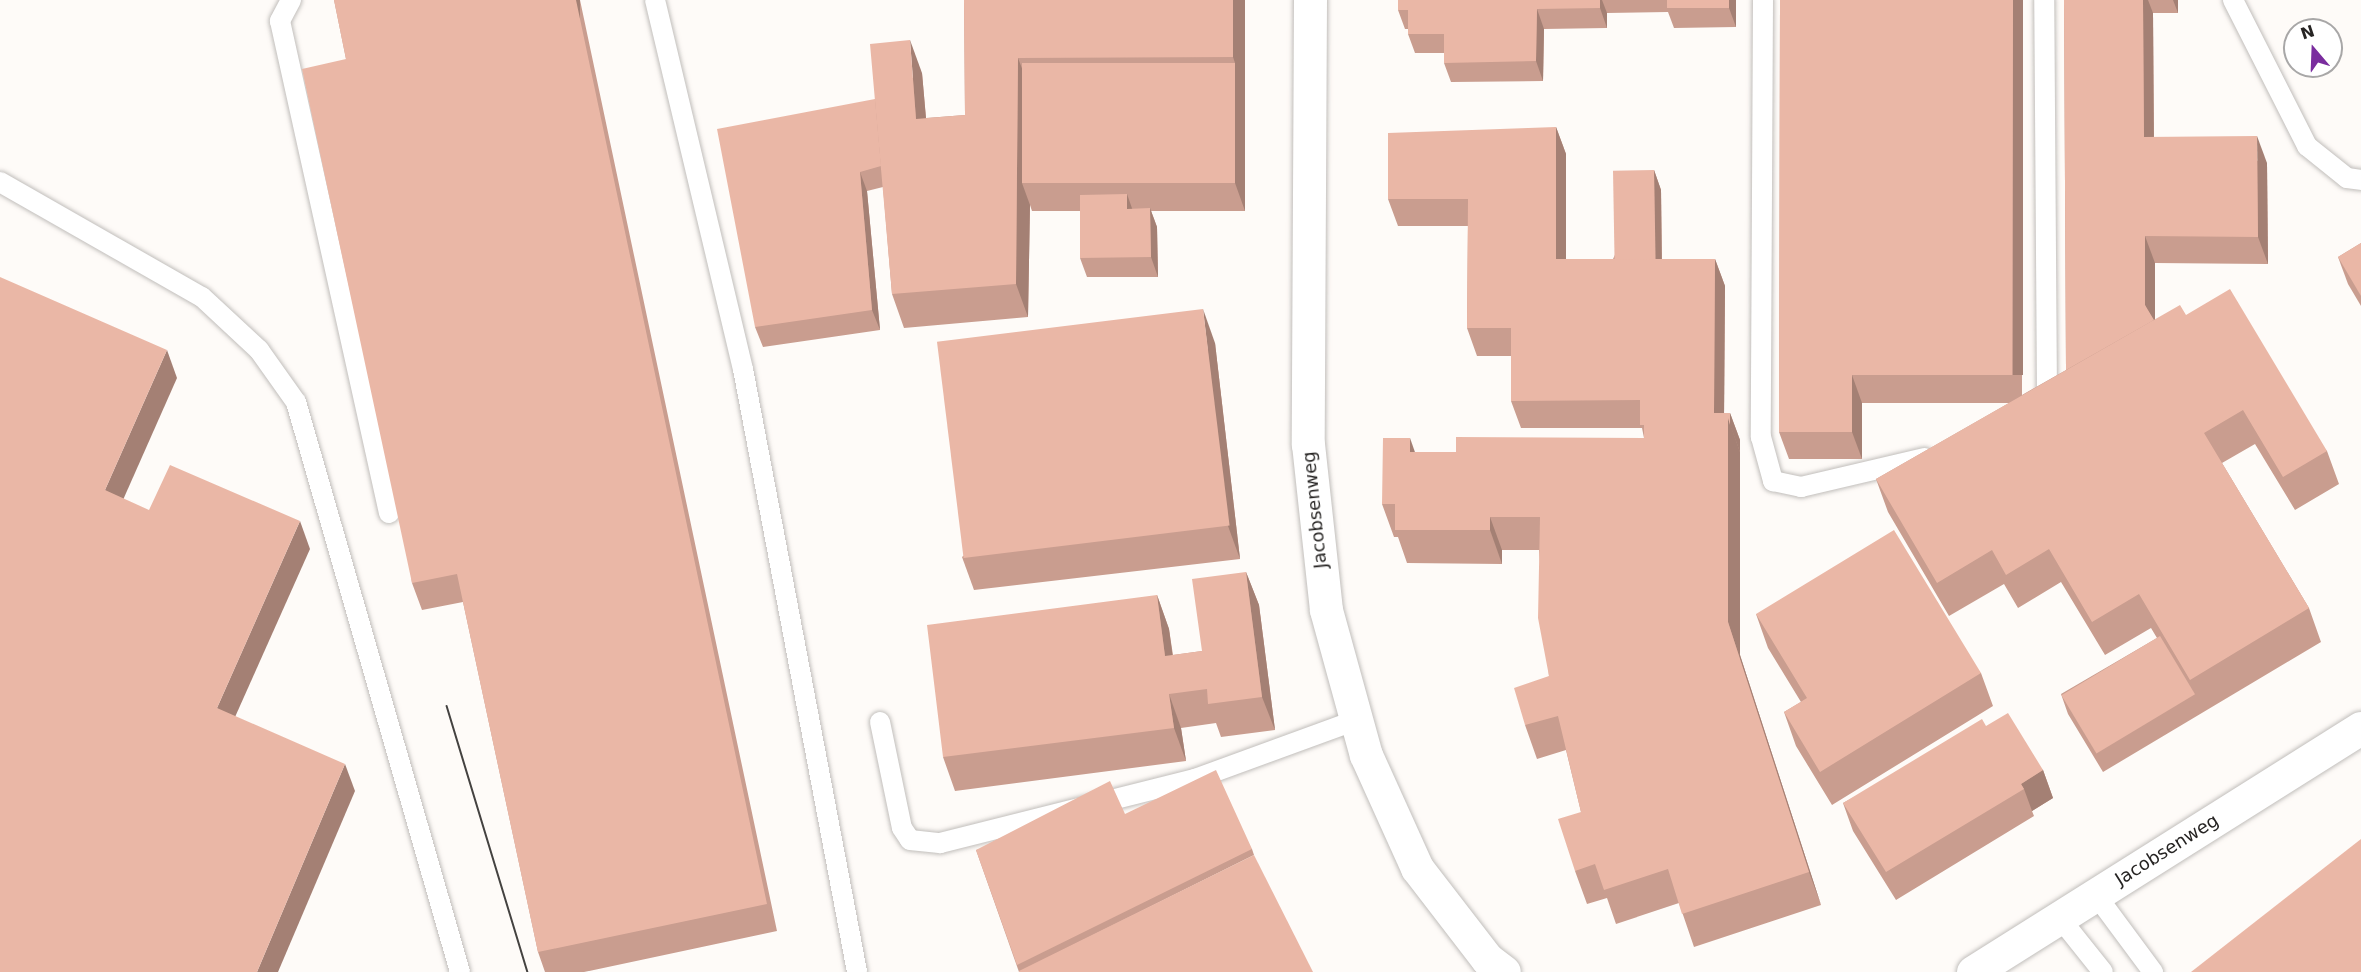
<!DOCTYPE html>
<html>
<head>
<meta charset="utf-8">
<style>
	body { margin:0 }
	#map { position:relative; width:2361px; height:972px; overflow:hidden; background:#fefbf8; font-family:"DejaVu Sans",sans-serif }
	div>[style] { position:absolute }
	.roads { filter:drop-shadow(0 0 2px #c1bebb) drop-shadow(0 0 2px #c1bebb) }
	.service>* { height:20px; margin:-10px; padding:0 10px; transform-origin:10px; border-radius:10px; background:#fff }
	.minor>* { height:33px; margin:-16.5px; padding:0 16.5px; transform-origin:16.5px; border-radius:16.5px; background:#fff }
	.tram>* { height:1.5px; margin:-0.75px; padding:0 0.75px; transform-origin:0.75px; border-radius:0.75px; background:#444240 }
	.wall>* { inset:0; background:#c99d8f }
	.shaded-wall>* { inset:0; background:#a48074; transform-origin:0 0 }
	.building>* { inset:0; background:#eab7a6; transform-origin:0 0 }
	span { translate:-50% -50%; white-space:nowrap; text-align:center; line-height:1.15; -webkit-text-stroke:6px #fff; paint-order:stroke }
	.street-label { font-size:18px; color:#262423 }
	.north { position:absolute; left:2283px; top:18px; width:60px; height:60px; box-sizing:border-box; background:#fff; border:2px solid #a8a7a7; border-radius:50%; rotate:341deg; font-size:16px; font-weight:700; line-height:24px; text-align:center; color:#262423 }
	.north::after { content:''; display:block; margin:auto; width:21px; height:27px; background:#7a2d9e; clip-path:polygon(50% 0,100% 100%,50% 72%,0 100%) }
</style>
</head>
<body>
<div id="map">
	<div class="roads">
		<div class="service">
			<div style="left:291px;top:0;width:24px;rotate:118deg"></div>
			<div style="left:280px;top:21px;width:504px;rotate:77.51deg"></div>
			<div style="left:655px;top:0;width:379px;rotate:76.6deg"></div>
			<div style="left:743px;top:369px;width:614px;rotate:79.29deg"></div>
			<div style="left:1763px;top:0;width:437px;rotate:90.3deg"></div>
			<div style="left:1761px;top:437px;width:46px;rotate:74.7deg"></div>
			<div style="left:1773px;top:481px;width:29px;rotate:12deg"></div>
			<div style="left:1801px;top:487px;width:127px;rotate:-13.2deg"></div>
			<div style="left:2233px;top:0;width:164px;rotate:63.1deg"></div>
			<div style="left:2307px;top:146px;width:51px;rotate:38.7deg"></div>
			<div style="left:2347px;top:178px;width:14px;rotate:8deg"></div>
			<div style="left:0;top:182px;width:232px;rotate:29.7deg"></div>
			<div style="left:202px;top:297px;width:78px;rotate:42.9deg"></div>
			<div style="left:259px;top:350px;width:64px;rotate:54.6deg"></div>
			<div style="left:296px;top:402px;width:593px;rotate:73.95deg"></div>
			<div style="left:2042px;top:407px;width:12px;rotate:-66deg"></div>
			<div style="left:2047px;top:396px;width:396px;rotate:-90.4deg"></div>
			<div style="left:880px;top:722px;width:108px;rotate:78.3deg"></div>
			<div style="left:902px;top:828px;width:14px;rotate:56deg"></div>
			<div style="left:910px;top:840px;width:30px;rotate:6deg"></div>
			<div style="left:940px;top:843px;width:263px;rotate:-14.1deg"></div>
			<div style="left:1195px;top:779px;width:171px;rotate:-20.1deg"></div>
			<div style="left:2096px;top:895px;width:96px;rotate:53.5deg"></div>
			<div style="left:2059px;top:917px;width:70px;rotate:51.3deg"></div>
		</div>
		<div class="minor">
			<div style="left:1310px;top:0;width:444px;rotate:90.3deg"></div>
			<div style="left:1308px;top:444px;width:167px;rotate:83.8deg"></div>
			<div style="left:1326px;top:610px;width:150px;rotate:74.6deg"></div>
			<div style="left:1366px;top:755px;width:124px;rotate:65.7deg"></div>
			<div style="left:1417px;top:868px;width:115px;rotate:52.4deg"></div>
			<div style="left:1487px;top:959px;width:21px;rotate:37deg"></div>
			<div style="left:1973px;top:972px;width:458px;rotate:-32.2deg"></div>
		</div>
	</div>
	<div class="tram">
		<div style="left:447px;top:706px;width:278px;rotate:73.1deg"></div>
	</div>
	<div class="wall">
		<div style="clip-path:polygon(334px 0,580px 0,777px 931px,584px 972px,545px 972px,538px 952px,463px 602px,422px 610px,412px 583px,346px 59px)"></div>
		<div style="clip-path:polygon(964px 0,1245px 0,1245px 211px,1151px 211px,1157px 227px,1158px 277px,1087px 277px,1080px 258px,1080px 211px,1032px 211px,1030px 205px,1028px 317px,904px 328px,892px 294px,883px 187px,867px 191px,880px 330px,763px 347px,755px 327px,875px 99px,922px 73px,926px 118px,965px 115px)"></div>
		<div style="clip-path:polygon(1398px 0,1736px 0,1736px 27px,1674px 28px,1668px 12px,1607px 13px,1607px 28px,1544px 29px,1543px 81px,1451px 82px,1444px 63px,1444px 53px,1415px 53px,1408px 34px,1408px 29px,1405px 29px,1398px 10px)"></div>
		<div style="clip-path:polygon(1780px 0,2023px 0,2022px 395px,2066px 370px,2064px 0,2178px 0,2178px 13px,2153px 13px,2154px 137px,2267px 163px,2268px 264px,2155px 263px,2155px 320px,2186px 315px,2327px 451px,2339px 484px,2295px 510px,2255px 444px,2222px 463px,2309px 608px,2321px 642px,2103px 772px,2068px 714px,2061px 694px,2157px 638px,2151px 628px,2105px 655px,2061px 582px,2018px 608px,2004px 584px,1949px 616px,1888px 512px,1876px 479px,2009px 403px,1862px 403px,1862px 459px,1789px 459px,1779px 432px)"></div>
		<div style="clip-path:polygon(1556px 127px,1566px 154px,1566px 259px,1613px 259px,1654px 170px,1661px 190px,1662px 259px,1715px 259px,1725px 286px,1724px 413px,1730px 413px,1740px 440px,1740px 655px,1821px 905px,1694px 947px,1679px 903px,1616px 924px,1607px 898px,1587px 904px,1575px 871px,1581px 812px,1566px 750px,1537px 759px,1525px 725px,1549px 676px,1539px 550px,1502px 550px,1502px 564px,1407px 563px,1398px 537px,1394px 537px,1382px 504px,1415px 452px,1456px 452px,1644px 438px,1642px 428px,1521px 428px,1511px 401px,1511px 356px,1477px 356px,1467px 328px,1468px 226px,1398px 226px,1388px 199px)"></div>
		<div style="clip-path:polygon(2361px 243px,2361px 306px,2348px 284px,2338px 257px)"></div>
		<div style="clip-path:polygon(1215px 343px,1240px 559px,974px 590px,962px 557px)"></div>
		<div style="clip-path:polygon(1246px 572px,1259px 605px,1275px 730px,1221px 737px,1216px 723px,1181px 728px,1186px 761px,955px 791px,943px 757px,1157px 595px,1169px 629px,1173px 655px,1202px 651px)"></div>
		<div style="clip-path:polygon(1756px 614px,1981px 673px,1993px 706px,1832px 805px,1796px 746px,1784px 712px,1801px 702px,1768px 648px)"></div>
		<div style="clip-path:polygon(1986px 726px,2043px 770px,2053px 798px,2032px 811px,2034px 816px,1896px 900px,1853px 831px,1843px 803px)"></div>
		<div style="clip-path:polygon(1125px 814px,1252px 849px,1254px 855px,1019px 972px,976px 850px)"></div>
	</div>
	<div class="shaded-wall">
		<div style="left:576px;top:0;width:4px;height:924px"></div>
		<div style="clip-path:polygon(1233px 0,1245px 0,1245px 211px,1235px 183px,1235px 63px,1233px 57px)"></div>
		<div style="clip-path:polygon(1600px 0,1602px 0,1607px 13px,1607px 28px,1600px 8px)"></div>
		<div style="clip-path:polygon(1729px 0,1736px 0,1736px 27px,1729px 8px)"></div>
		<div style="left:2013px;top:0;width:10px;height:375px"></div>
		<div style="clip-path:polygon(2143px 0,2148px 0,2153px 13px,2154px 165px,2144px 137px)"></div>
		<div style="clip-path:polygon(2173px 0,2178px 0,2178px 13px)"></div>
		<div style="clip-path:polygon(1537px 9px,1544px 29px,1543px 81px,1536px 61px)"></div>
		<div style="clip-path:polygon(910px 40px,922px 73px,929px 153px,916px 119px)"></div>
		<div style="clip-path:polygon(1018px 58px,1031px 92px,1022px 183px,1030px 205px,1028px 317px,1016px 284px)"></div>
		<div style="clip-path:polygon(1556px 127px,1566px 154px,1566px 286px,1556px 259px)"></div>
		<div style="clip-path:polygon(2257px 136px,2267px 163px,2268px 264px,2258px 237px)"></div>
		<div style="clip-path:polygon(1654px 170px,1661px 190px,1662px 285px,1655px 265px)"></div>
		<div style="clip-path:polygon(860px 172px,867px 191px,880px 330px,872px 310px)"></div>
		<div style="clip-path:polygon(1127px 194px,1134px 214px,1127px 209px)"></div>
		<div style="clip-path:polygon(1150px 208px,1157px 227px,1158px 277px,1151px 257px)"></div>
		<div style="clip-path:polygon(2145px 236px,2155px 263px,2155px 328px,2145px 305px)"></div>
		<div style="clip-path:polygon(1715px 259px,1725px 286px,1724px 425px,1714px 413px)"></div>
		<div style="clip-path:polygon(1203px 309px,1215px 343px,1240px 559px,1228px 526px)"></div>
		<div style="clip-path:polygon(167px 350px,177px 378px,115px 518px,105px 490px)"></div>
		<div style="clip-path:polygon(1852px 375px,1862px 403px,1862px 459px,1852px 432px)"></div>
		<div style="clip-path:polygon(1730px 413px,1740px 440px,1740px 452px,1730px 425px)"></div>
		<div style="clip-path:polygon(1728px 418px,1740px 452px,1740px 655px,1821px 905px,1809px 872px,1728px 622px)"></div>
		<div style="clip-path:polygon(1410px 438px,1422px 472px,1410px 452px)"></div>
		<div style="clip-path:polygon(1490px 517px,1502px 550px,1502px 564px,1490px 530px)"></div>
		<div style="clip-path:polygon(300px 521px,310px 549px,227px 735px,217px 708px)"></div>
		<div style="clip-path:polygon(1246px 572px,1259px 605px,1275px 730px,1262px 697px)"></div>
		<div style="clip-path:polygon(1157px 595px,1169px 629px,1177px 689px,1165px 656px)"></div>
		<div style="clip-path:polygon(1169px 694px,1181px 728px,1186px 761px,1174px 728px)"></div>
		<div style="clip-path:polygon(345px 764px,355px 791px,278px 972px,257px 972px)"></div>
		<div style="clip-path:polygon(2043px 770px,2053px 798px,2032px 811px,2024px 789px,2021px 784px)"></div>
	</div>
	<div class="building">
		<div style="clip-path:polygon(334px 0,576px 0,767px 904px,538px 952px,457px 574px,412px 583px,302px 69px,346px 59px)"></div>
		<div style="clip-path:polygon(964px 0,1233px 0,1233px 57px,1018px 58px,1016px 284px,892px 294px,870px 44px,910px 40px,916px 119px,965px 115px)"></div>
		<div style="clip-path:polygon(1398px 0,1600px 0,1600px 8px,1537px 9px,1536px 61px,1444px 63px,1444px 34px,1408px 34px,1408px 10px,1398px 10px)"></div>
		<div style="left:1667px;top:0;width:62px;height:8px"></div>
		<div style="clip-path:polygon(1780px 0,2013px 0,2012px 375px,1852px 375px,1852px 432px,1779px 432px)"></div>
		<div style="clip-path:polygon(2064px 0,2143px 0,2144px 137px,2257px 136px,2258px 237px,2145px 236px,2145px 305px,2154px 320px,2066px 370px)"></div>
		<div style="left:1235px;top:63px;width:120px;height:213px;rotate:90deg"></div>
		<div style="clip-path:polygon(875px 99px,881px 166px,860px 172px,872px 310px,755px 327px,717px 129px)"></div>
		<div style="clip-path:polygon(1556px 127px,1556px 259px,1715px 259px,1714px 413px,1730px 413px,1730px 425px,1728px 418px,1644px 418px,1644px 425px,1640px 425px,1640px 400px,1511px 401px,1511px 328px,1467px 328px,1468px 199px,1388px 199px,1388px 133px)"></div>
		<div style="left:1654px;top:170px;width:89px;height:41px;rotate:89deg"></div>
		<div style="clip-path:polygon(1127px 194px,1127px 209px,1150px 208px,1151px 257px,1080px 258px,1080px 195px)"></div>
		<div style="clip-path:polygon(2361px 243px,2361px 296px,2338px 257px)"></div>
		<div style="clip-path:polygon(0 277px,167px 350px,105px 490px,149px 510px,170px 465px,300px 521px,217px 708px,345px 764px,257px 972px,0 972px)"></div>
		<div style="clip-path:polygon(2230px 289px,2327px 451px,2283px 477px,2243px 410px,2204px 433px,2309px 608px,2190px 680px,2139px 594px,2092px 622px,2049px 549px,2006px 575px,1992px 550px,1937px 583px,1876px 479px,2180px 305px,2186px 315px)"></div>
		<div style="left:1203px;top:309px;width:218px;height:268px;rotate:83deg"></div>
		<div style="clip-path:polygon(1644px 418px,1728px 418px,1728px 622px,1809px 872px,1682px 914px,1668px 869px,1604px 890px,1595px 864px,1575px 871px,1558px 819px,1581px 812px,1558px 716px,1525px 725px,1514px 688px,1549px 676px,1538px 618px,1540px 517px,1490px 517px,1490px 530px,1395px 530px,1395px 504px,1382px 504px,1383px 438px,1410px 438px,1410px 452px,1456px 452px,1456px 437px,1644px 438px)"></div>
		<div style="clip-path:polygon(1894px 530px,1981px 673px,1820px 772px,1784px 712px,1807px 698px,1756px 614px)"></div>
		<div style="clip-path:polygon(1246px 572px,1262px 697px,1208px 704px,1207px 689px,1169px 694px,1174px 728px,943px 757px,927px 625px,1157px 595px,1165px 656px,1202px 651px,1192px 579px)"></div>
		<div style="left:2160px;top:636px;width:68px;height:115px;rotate:59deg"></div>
		<div style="clip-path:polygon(2008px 713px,2043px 770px,2021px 784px,2024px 789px,1886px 872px,1843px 803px,1982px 719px,1986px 726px)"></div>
		<div style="clip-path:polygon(1216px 770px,1252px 849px,1017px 965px,976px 850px,1110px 781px,1125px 814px)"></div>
		<div style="clip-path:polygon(2361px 839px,2361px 972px,2191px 972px)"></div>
		<div style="clip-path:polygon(1254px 855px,1313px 972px,1019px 972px,1019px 971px)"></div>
	</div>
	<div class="street-label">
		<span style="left:1315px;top:510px;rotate:-96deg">Jacobsenweg</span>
		<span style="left:2167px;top:850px;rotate:-32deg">Jacobsenweg</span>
	</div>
	<div class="north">N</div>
</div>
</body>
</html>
